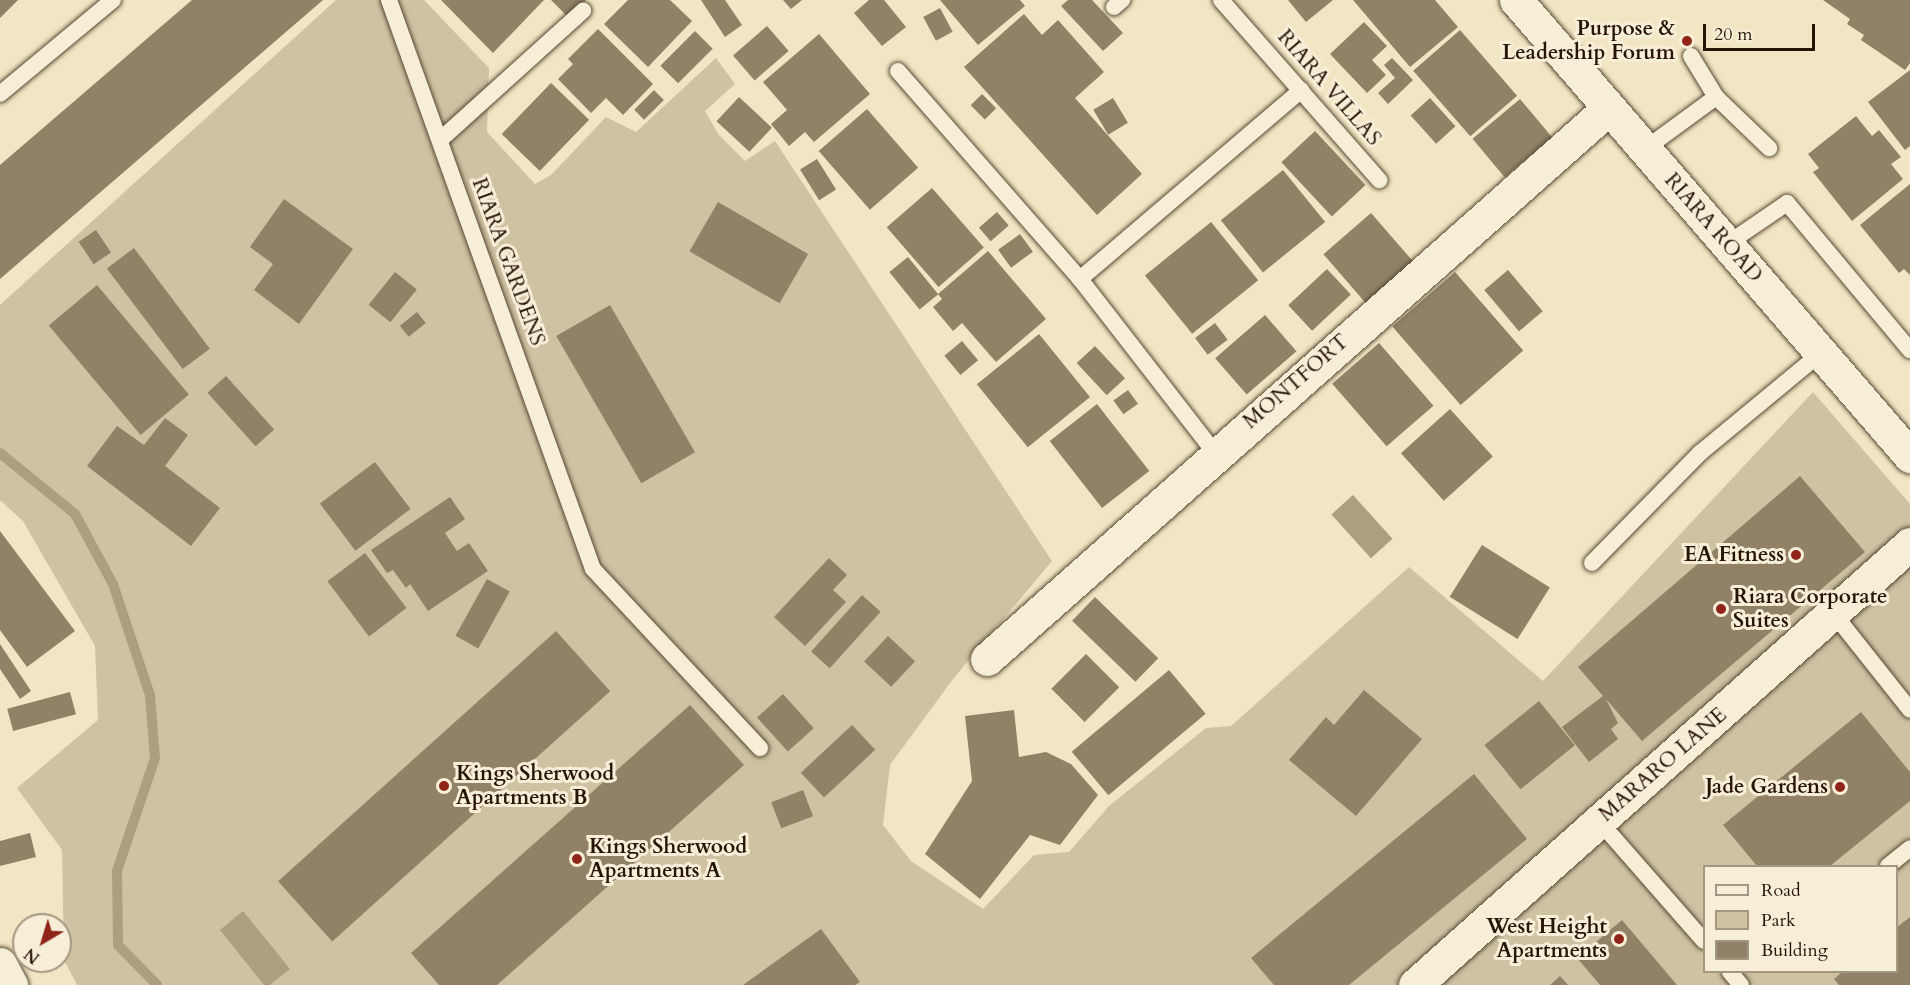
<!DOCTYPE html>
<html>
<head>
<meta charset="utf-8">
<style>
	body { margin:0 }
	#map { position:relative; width:1910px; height:985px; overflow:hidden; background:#f2e5c3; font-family:Cardo,serif }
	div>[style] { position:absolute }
	.green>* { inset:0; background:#cfc2a3 }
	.water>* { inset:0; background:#ad9e82; transform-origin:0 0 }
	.stream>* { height:10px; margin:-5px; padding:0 5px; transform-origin:5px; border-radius:5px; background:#ad9e82 }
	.building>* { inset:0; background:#908167; transform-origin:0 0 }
	.roads { filter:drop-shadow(0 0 2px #594934) drop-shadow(0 0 2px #594934) }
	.service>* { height:16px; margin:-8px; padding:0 8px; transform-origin:8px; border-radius:8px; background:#f7eed8 }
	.minor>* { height:33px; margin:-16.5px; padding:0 16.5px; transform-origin:16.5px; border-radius:16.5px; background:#f7eed8 }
	.tertiary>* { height:33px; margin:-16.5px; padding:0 16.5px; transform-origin:16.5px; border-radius:16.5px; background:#f7eed8 }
	.dots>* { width:16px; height:16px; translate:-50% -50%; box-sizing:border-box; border:3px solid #f7eed8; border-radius:50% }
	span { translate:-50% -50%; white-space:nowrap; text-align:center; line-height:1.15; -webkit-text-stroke:6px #f7eed8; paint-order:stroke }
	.poi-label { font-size:21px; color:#261504; font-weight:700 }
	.right { translate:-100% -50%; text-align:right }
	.left { translate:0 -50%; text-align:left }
	.street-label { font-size:21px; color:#261504 }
	.legend { position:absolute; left:1703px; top:865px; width:195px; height:108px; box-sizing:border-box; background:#f7eed8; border:2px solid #a39783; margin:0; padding:8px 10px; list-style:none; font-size:18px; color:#261504 }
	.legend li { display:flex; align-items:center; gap:12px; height:30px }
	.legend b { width:30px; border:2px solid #a39783 }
	.north { position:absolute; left:12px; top:913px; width:60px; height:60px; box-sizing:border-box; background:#f7eed8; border:2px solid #a39783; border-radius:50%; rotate:218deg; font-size:16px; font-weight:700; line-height:24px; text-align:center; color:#261504 }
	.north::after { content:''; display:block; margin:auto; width:21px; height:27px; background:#8f2418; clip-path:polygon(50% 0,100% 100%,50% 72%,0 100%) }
	.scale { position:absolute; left:1703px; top:24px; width:112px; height:27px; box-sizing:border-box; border:3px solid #261504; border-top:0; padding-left:8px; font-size:18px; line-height:21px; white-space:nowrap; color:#261504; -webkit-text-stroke:4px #f7eed8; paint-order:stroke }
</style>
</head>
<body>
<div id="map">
	<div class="green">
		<div style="clip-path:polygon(evenodd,336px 0,424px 0,489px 68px,487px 132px,535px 184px,551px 175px,606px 117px,636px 132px,716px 58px,735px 84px,705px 111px,719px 135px,745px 161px,775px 141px,1052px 561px,953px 679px,890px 765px,883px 825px,911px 861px,983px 909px,1034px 855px,1069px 852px,1109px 806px,1206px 728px,1231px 726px,1409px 567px,1543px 681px,1813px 392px,1910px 504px,1910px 985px,77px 985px,64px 960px,62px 850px,17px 788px,98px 720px,95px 646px,23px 521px,0 500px,0 305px,336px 0,1704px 866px,1896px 866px,1896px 972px,1704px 972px,1704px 866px)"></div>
	</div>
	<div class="water">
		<div style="left:1353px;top:495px;width:59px;height:29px;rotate:48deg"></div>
		<div style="clip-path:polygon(243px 911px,290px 969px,270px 985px,264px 985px,220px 930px)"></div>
	</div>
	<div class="stream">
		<div style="left:0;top:453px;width:97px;rotate:39.1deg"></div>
		<div style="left:75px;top:514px;width:80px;rotate:61.5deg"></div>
		<div style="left:113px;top:584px;width:117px;rotate:71.6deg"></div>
		<div style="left:150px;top:695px;width:63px;rotate:85.5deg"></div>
		<div style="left:155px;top:758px;width:119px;rotate:108.6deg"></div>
		<div style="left:117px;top:871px;width:74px;rotate:89.2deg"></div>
		<div style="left:118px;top:945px;width:56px;rotate:45.7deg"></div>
	</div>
	<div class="building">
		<div style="clip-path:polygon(0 0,18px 0,0 18px)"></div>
		<div style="clip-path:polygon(192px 0,323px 0,0 279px,0 165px)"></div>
		<div style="clip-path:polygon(441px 0,544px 0,493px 53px)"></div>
		<div style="clip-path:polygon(551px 0,586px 0,569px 18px)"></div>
		<div style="clip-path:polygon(628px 0,670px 0,692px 21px,648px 67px,604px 24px)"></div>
		<div style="clip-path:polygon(701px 0,725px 0,742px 25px,725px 37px)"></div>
		<div style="clip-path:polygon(783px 0,802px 0,791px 9px)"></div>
		<div style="clip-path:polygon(869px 0,884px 0,906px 27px,882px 46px,854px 13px)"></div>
		<div style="clip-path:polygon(940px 0,1020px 0,1025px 6px,978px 45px)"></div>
		<div style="clip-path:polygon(1068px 0,1092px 0,1123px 33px,1103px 51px,1061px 6px)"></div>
		<div style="clip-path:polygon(1288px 0,1333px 0,1306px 22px)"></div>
		<div style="clip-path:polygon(1353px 0,1435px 0,1458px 27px,1410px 67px)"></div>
		<div style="clip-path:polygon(1823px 0,1910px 0,1910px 63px,1905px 70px,1861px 40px,1864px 35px,1847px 24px,1850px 19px)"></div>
		<div style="left:940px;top:8px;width:27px;height:19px;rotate:62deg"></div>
		<div style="clip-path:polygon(1024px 14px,1042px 35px,1058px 20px,1104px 72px,1075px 98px,1142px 174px,1097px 215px,964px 67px)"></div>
		<div style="clip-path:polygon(1364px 22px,1387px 46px,1372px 60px,1386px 75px,1367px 93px,1330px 54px)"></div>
		<div style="left:767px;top:26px;width:33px;height:45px;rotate:49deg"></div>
		<div style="clip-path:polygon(598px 29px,653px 84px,623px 115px,606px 98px,591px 113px,558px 79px,573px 64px,568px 59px)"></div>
		<div style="left:1460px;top:30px;width:87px;height:62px;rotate:49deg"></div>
		<div style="left:695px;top:31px;width:25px;height:49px;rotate:45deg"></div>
		<div style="clip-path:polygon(819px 34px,870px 94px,814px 142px,805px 132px,789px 146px,771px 124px,787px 110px,763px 82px)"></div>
		<div style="clip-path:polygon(1392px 58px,1413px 80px,1388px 104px,1378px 93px,1395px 78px,1384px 65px)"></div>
		<div style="clip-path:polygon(1910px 70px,1910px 146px,1905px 150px,1868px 102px)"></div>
		<div style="left:551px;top:83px;width:53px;height:71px;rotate:44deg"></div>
		<div style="left:654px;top:90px;width:14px;height:28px;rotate:45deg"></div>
		<div style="left:982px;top:94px;width:20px;height:16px;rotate:45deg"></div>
		<div style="left:739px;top:97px;width:45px;height:33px;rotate:43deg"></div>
		<div style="left:1113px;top:98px;width:29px;height:23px;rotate:59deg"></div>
		<div style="left:1430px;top:98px;width:38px;height:26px;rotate:48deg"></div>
		<div style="left:1520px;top:99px;width:50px;height:62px;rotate:50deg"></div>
		<div style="left:867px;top:109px;width:78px;height:64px;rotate:49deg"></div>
		<div style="clip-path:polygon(1856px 116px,1872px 136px,1879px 130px,1901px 157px,1891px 164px,1903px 179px,1852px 221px,1813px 172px,1819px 168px,1808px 154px)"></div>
		<div style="left:1315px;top:131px;width:74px;height:46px;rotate:47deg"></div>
		<div style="left:817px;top:159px;width:36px;height:20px;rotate:58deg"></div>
		<div style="left:1283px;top:170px;width:67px;height:80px;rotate:51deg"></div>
		<div style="clip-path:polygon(1910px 184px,1910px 275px,1904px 269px,1899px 273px,1860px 225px)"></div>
		<div style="left:932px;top:188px;width:79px;height:60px;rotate:49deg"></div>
		<div style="clip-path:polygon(284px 199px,353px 249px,299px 324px,254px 290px,273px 264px,250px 247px)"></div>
		<div style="left:718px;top:202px;width:104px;height:57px;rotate:30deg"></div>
		<div style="left:997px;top:212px;width:18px;height:24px;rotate:49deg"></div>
		<div style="left:1371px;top:213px;width:66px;height:63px;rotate:49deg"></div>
		<div style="left:1211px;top:222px;width:75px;height:85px;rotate:51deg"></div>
		<div style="left:96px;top:230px;width:27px;height:21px;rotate:56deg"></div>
		<div style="left:1020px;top:234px;width:22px;height:27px;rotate:54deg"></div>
		<div style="left:134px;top:248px;width:126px;height:34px;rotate:53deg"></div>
		<div style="clip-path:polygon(988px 251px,1046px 319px,996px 362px,962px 323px,953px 331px,933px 307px,942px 299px,938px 294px)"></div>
		<div style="left:908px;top:257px;width:48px;height:24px;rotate:51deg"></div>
		<div style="left:1327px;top:269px;width:35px;height:53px;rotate:47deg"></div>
		<div style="left:1508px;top:270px;width:54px;height:31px;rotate:50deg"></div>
		<div style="left:395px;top:272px;width:28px;height:42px;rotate:39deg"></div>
		<div style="left:1455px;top:272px;width:104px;height:83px;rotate:49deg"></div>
		<div style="left:97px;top:285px;width:143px;height:63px;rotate:50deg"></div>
		<div style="left:610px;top:305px;width:170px;height:62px;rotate:60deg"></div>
		<div style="left:417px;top:312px;width:14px;height:22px;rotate:51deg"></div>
		<div style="left:1265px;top:315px;width:48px;height:66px;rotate:49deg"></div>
		<div style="left:1215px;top:323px;width:21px;height:25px;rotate:53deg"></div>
		<div style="left:1039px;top:334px;width:81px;height:80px;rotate:51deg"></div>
		<div style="left:962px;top:341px;width:25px;height:23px;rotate:50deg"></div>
		<div style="left:1379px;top:343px;width:83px;height:62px;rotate:49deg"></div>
		<div style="left:1095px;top:346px;width:44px;height:25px;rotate:47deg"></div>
		<div style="left:226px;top:376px;width:72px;height:25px;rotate:48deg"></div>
		<div style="left:1128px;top:390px;width:17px;height:18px;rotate:54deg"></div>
		<div style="left:1097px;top:404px;width:85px;height:60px;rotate:52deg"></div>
		<div style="left:1450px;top:409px;width:64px;height:66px;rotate:48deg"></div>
		<div style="clip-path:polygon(165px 418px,188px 435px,165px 466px,220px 508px,191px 546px,87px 466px,117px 426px,144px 445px)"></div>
		<div style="left:375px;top:462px;width:59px;height:69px;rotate:53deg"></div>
		<div style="clip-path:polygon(1800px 476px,1865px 552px,1642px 741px,1606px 699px,1618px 723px,1611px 729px,1618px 739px,1589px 762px,1562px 727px,1603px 696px,1578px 667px)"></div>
		<div style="clip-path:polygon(450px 497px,465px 519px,445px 533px,457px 551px,469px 543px,488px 571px,428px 611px,410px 584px,406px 588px,393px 570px,387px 573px,371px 550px)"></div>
		<div style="clip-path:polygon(0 531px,75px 631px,27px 667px,0 630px)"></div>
		<div style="left:1482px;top:545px;width:80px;height:61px;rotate:32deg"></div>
		<div style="left:365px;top:553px;width:69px;height:47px;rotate:53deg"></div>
		<div style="clip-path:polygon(829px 558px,847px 575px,833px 590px,846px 602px,805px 646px,774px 617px)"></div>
		<div style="left:487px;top:579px;width:26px;height:65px;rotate:29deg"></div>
		<div style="left:862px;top:595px;width:25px;height:76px;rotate:42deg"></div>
		<div style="left:1095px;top:597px;width:88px;height:33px;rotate:44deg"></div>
		<div style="left:556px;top:631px;width:81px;height:374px;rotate:48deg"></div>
		<div style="left:888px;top:636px;width:37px;height:35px;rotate:43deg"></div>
		<div style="clip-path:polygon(0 644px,31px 691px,20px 699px,0 669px)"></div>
		<div style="left:1086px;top:654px;width:47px;height:49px;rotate:45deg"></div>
		<div style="left:1169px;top:670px;width:57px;height:127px;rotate:50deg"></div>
		<div style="clip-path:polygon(1364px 690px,1422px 739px,1356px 816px,1289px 760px,1326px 717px,1334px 725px)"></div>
		<div style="left:70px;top:692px;width:23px;height:65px;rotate:75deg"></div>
		<div style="left:783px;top:694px;width:46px;height:35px;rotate:48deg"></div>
		<div style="left:1539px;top:701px;width:57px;height:70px;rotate:51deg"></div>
		<div style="clip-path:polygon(690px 705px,744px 765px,497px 985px,439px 985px,411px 953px)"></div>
		<div style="clip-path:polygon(1014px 710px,1019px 757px,1046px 752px,1071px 764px,1098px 795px,1060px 845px,1030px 835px,980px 899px,925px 854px,972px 781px,965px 716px)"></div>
		<div style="clip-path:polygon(1861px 712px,1910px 772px,1910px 801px,1830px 866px,1757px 866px,1723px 825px)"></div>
		<div style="left:852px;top:725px;width:34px;height:70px;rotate:47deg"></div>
		<div style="clip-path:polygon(1474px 774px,1527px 839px,1349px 985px,1274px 985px,1251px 958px)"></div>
		<div style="left:803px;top:790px;width:28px;height:34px;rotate:69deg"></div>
		<div style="clip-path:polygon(30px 833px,36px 857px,0 866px,0 841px)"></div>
		<div style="clip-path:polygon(1910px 917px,1910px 985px,1839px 985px,1834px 979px,1842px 972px,1896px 972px,1896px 928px)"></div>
		<div style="clip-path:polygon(1622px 920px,1677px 985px,1600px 985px,1577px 958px)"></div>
		<div style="clip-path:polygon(821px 929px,860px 982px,855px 985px,743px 985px)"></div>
		<div style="clip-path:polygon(1560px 976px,1568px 985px,1550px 985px)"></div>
	</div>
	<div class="roads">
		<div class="service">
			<div style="left:389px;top:0;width:604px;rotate:70.28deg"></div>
			<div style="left:593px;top:569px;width:245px;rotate:47deg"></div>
			<div style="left:1221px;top:0;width:240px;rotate:48.7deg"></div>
			<div style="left:1114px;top:7px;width:11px;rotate:-41deg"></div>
			<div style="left:1691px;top:56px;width:48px;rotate:58.6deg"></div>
			<div style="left:1716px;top:97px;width:74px;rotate:43.9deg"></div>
			<div style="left:898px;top:71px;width:276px;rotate:48.8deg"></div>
			<div style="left:1080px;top:279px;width:220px;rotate:52.2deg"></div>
			<div style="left:0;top:94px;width:147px;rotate:-39.8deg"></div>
			<div style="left:440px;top:140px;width:193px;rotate:-42.1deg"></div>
			<div style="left:1645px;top:149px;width:88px;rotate:-36.2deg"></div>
			<div style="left:1727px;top:244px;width:73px;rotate:-34.3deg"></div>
			<div style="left:1787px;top:203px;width:192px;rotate:50.1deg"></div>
			<div style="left:1080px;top:279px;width:291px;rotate:-40.5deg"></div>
			<div style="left:1592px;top:563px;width:154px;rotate:-45.5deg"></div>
			<div style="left:1700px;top:453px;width:157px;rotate:-39.6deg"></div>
			<div style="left:1834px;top:614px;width:122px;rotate:51.6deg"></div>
			<div style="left:1599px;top:821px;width:159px;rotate:48.8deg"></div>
			<div style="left:1888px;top:866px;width:28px;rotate:-39deg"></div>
			<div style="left:1730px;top:972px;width:17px;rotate:50deg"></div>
		</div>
		<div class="minor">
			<div style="left:987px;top:659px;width:831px;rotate:-41.54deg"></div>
			<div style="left:0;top:964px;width:24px;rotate:62deg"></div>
			<div style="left:1415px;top:985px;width:663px;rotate:-41.7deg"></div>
		</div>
		<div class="tertiary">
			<div style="left:1516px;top:0;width:603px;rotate:49.17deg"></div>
		</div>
	</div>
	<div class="dots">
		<div style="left:1687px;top:41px;background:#8f2418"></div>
		<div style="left:1796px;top:555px;background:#8f2418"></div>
		<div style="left:1721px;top:609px;background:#8f2418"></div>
		<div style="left:444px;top:786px;background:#8f2418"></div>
		<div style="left:1840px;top:787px;background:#8f2418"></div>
		<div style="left:577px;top:859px;background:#8f2418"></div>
		<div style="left:1619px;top:939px;background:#8f2418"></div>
	</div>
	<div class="poi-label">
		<span class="right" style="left:1675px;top:41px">Purpose &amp;<br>Leadership Forum</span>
		<span class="right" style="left:1784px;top:555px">EA Fitness</span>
		<span class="left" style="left:1733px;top:609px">Riara Corporate<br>Suites</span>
		<span class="left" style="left:456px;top:786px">Kings Sherwood<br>Apartments B</span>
		<span class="right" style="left:1828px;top:787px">Jade Gardens</span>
		<span class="left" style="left:589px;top:859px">Kings Sherwood<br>Apartments A</span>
		<span class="right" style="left:1607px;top:939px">West Height<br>Apartments</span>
	</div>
	<div class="street-label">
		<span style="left:1329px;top:88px;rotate:49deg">RIARA VILLAS</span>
		<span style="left:1713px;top:228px;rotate:49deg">RIARA ROAD</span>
		<span style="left:508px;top:262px;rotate:70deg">RIARA GARDENS</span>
		<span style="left:1296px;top:382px;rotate:-41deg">MONTFORT</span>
		<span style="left:1663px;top:765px;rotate:-41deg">MARARO LANE</span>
	</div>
	<ul class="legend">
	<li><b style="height:8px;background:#f7eed8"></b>Road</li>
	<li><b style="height:16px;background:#cfc2a3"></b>Park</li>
	<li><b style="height:16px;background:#908167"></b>Building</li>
	</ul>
	<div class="north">N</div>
	<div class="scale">20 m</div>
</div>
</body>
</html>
